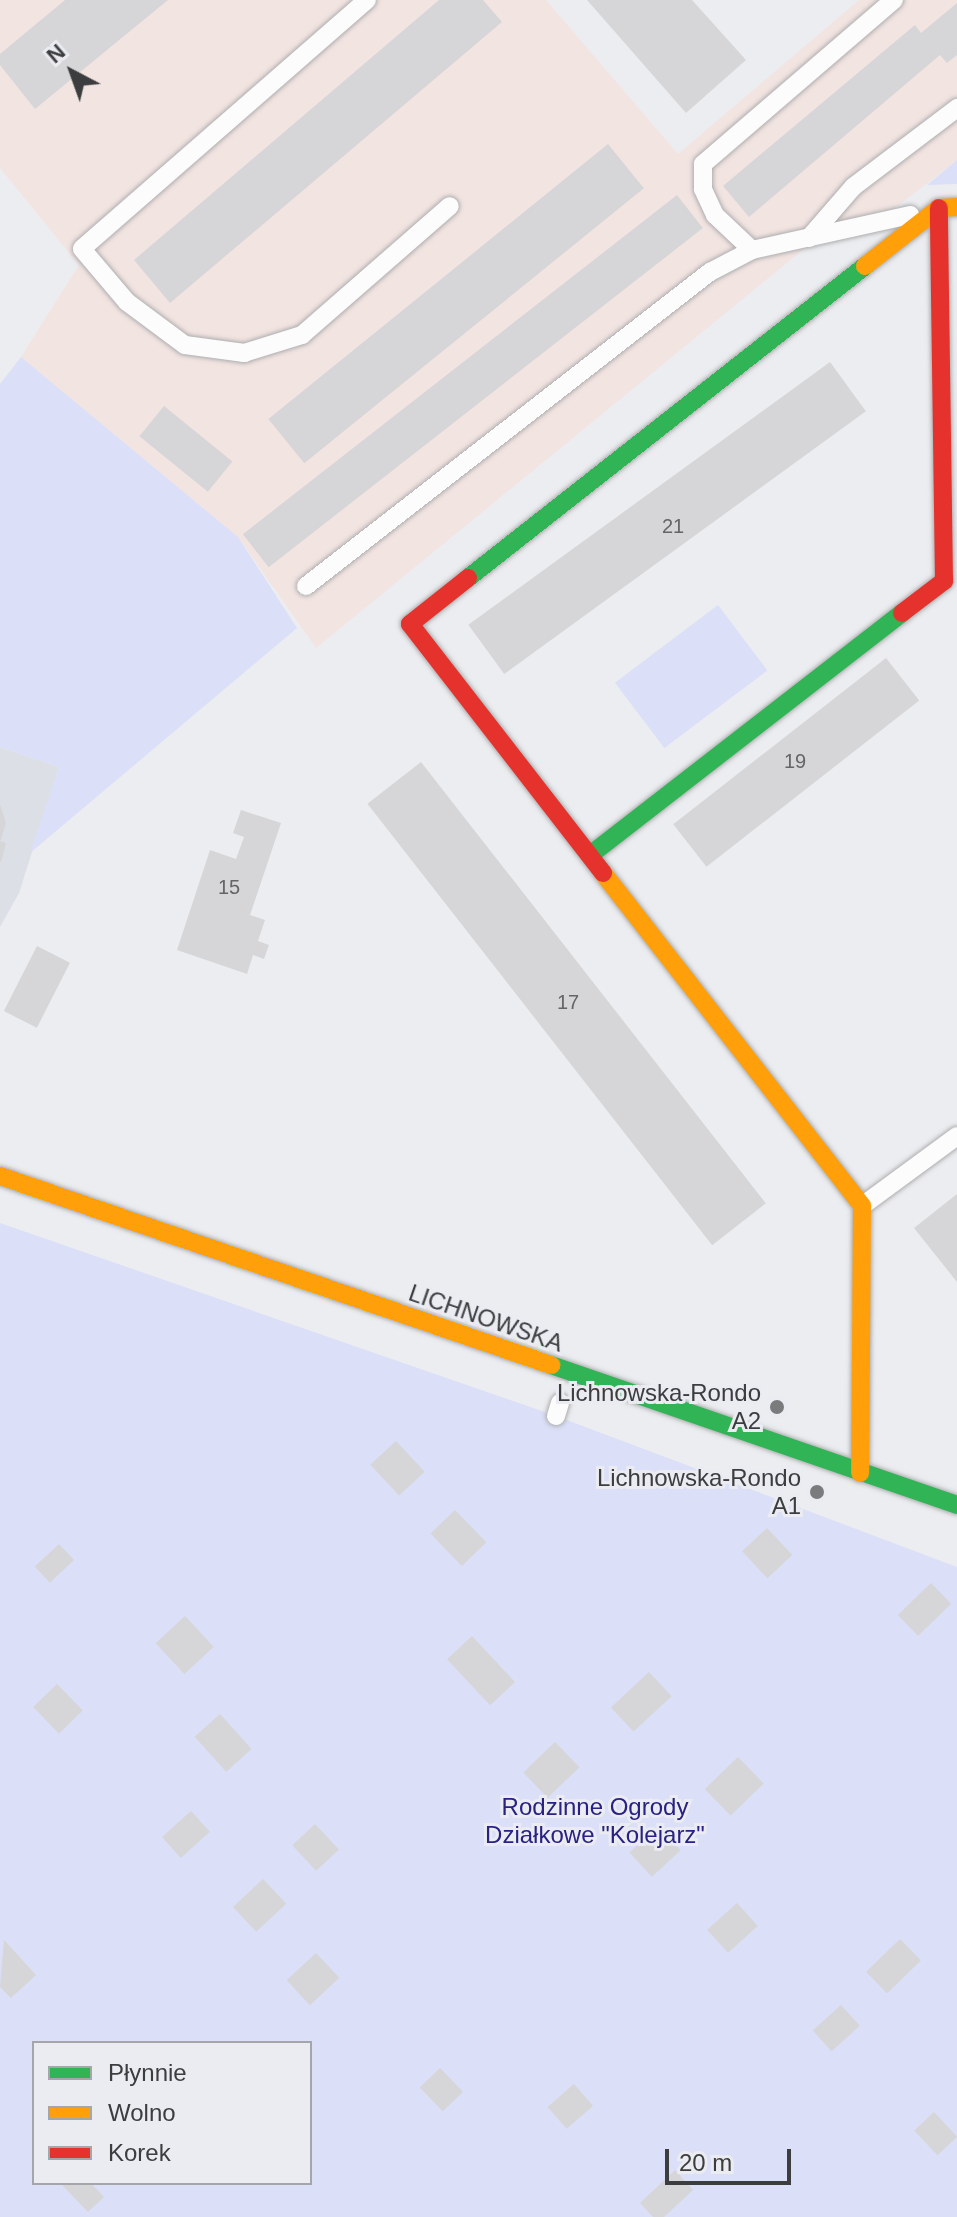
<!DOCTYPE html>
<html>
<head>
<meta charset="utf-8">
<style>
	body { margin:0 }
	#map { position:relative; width:957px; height:2217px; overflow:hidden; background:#ecedf0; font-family:Arial,sans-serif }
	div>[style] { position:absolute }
	.built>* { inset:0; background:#dddfe7 }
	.industrial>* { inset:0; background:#f2e4e1 }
	.green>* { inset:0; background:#dbdff7; transform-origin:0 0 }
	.building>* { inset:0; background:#d6d6d8; transform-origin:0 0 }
	.roads { filter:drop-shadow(0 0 2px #aeaeb0) drop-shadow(0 0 2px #aeaeb0) }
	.lane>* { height:18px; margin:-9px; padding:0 9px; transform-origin:9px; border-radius:9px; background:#fcfcfd }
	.fast>* { height:18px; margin:-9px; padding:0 9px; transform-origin:9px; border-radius:9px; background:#30b455 }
	.slow>* { height:18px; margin:-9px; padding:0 9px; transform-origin:9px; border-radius:9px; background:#ff9f0a }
	.jam>* { height:18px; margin:-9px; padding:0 9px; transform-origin:9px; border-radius:9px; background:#e5322d }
	.dots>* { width:22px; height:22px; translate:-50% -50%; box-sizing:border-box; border:4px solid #ebecf1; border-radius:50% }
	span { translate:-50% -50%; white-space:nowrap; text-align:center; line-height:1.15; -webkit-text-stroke:6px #ebecf1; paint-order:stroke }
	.number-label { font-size:20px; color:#646567 }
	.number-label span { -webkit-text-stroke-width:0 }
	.street-label { font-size:24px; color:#3c3d3f }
	.poi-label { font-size:24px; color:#3c3d3f }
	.right { translate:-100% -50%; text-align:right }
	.park-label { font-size:24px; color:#292183 }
	.legend { position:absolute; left:32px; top:2041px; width:280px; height:144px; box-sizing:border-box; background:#ebecf1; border:2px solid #a5a6aa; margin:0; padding:10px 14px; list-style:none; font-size:24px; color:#3c3d3f }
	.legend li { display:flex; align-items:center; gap:16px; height:40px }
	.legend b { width:40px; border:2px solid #a5a6aa }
	.north { position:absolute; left:32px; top:32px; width:80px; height:80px; -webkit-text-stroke:6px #ebecf1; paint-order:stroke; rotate:319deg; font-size:22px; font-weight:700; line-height:32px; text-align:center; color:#3c3d3f }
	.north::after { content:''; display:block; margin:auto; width:28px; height:36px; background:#3c3d3f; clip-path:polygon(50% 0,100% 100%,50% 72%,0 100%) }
	.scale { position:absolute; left:665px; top:2149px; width:126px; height:36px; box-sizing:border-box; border:4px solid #3c3d3f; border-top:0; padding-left:10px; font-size:24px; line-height:28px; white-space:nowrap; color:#3c3d3f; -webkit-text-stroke:6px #ebecf1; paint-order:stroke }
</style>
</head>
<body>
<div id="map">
	<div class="built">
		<div style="clip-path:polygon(0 747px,59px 767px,19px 893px,0 927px)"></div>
	</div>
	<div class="industrial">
		<div style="clip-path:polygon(0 0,546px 0,678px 154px,859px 0,957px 0,957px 160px,864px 232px,810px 244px,316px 648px,238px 537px,21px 357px,79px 265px,0 168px)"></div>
	</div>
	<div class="green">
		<div style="clip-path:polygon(957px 160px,957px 184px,927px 185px)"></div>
		<div style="clip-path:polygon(21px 357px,238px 537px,297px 628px,30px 853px,59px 767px,0 747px,0 384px)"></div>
		<div style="left:718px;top:605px;width:82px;height:129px;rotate:53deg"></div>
		<div style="clip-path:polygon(evenodd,0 1223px,556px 1416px,957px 1567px,957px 2217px,0 2217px,0 1223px,34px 2043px,310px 2043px,310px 2183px,34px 2183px,34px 2043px)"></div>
	</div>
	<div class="building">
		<div style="clip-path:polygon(65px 0,168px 0,35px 109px,0 65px,0 54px)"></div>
		<div style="clip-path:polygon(439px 0,483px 0,502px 22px,170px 303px,134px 260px)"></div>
		<div style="clip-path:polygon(587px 0,692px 0,746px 60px,686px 113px)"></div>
		<div style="clip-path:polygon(957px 3px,957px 55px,947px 63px,940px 55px,749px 217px,723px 186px,915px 25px,921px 33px)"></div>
		<div style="left:608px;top:144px;width:57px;height:437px;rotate:51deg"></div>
		<div style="left:677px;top:195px;width:42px;height:551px;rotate:52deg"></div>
		<div style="left:830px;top:362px;width:61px;height:447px;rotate:54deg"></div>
		<div style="left:164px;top:406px;width:88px;height:39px;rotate:39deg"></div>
		<div style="left:886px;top:658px;width:54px;height:270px;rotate:52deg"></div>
		<div style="left:421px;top:762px;width:560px;height:68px;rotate:52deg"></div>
		<div style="clip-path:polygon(0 804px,6px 823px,1px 840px,0 840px)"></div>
		<div style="clip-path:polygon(241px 810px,281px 823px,250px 915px,265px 920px,258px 941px,269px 945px,264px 959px,253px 955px,247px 974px,177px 950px,210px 850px,236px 859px,244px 837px,233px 833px)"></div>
		<div style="clip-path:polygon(0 841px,6px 843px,1px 862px,0 862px)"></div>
		<div style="left:37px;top:946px;width:37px;height:73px;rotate:27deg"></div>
		<div style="clip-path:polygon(957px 1194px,957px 1282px,914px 1228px)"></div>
		<div style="left:396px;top:1441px;width:42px;height:35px;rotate:47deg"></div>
		<div style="left:455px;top:1510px;width:45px;height:34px;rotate:46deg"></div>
		<div style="left:767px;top:1528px;width:37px;height:34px;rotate:47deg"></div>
		<div style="left:59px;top:1544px;width:22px;height:33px;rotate:47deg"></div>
		<div style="left:931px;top:1583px;width:29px;height:46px;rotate:46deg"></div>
		<div style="left:185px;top:1616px;width:42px;height:40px;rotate:47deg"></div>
		<div style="left:472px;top:1636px;width:63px;height:34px;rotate:47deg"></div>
		<div style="left:649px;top:1672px;width:33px;height:52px;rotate:47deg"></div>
		<div style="left:57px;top:1684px;width:37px;height:33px;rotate:46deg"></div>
		<div style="left:220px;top:1714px;width:47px;height:34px;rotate:48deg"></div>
		<div style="left:555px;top:1742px;width:35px;height:44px;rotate:46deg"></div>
		<div style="left:738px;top:1757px;width:37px;height:46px;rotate:46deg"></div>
		<div style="left:191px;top:1811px;width:28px;height:39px;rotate:48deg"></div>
		<div style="left:315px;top:1824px;width:35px;height:31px;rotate:47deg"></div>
		<div style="left:658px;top:1826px;width:33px;height:39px;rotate:47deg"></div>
		<div style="left:263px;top:1879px;width:34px;height:41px;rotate:47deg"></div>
		<div style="left:737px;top:1903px;width:31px;height:40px;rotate:48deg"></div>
		<div style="left:900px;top:1939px;width:30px;height:47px;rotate:46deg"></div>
		<div style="clip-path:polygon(4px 1940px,36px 1975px,11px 1998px,0 1987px)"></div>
		<div style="left:316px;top:1953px;width:34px;height:40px;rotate:47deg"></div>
		<div style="left:841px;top:2005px;width:28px;height:38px;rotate:48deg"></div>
		<div style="left:440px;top:2068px;width:33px;height:28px;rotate:46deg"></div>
		<div style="left:574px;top:2084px;width:29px;height:35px;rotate:49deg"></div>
		<div style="left:934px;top:2112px;width:34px;height:27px;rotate:47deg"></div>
		<div style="clip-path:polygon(675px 2170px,693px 2190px,664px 2217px,653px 2217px,640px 2203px)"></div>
		<div style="clip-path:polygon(60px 2183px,91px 2183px,104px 2197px,88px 2212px)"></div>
	</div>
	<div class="roads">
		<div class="lane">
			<div style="left:367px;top:0;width:378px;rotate:138.9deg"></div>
			<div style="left:82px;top:249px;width:70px;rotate:49.7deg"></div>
			<div style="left:127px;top:302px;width:72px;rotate:36.6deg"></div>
			<div style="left:185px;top:345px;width:60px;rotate:7.7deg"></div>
			<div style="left:244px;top:353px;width:61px;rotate:-17.2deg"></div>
			<div style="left:302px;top:335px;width:196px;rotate:-41.1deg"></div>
			<div style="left:809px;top:238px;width:67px;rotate:-49.2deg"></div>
			<div style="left:853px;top:187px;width:131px;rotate:-37.2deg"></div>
			<div style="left:752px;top:250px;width:51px;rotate:-136.6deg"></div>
			<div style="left:715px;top:215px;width:29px;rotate:-115deg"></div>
			<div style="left:703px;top:189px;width:25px;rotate:-90deg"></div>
			<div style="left:703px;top:164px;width:252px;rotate:-40.7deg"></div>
			<div style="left:306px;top:586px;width:512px;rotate:-37.86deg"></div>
			<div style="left:710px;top:272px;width:47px;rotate:-27.6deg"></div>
			<div style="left:752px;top:250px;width:162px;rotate:-12.5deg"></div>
			<div style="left:862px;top:1206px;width:118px;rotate:-36.4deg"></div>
			<div style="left:556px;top:1416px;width:14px;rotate:-73deg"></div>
		</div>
		<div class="fast">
			<div style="left:468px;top:578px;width:505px;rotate:-38.16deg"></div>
			<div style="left:590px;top:855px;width:395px;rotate:-37.8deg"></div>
			<div style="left:551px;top:1365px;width:429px;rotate:19deg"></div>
		</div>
		<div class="slow">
			<div style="left:865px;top:266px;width:94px;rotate:-38.1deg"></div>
			<div style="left:939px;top:208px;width:18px;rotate:-3deg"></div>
			<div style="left:603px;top:873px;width:422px;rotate:52.1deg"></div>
			<div style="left:862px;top:1206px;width:267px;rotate:90.4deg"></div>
			<div style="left:0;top:1176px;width:583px;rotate:18.93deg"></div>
		</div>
		<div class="jam">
			<div style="left:468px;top:578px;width:74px;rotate:141.6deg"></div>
			<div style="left:410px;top:624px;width:315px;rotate:52.2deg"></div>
			<div style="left:902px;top:613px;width:53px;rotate:-37.3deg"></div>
			<div style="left:944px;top:581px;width:373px;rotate:-90.8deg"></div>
		</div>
	</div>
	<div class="dots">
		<div style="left:777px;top:1407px;background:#7a7b7d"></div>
		<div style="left:817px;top:1492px;background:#7a7b7d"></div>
	</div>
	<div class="number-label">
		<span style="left:673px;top:526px">21</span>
		<span style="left:795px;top:761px">19</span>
		<span style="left:229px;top:887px">15</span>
		<span style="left:568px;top:1002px">17</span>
	</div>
	<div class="street-label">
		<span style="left:486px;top:1318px;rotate:19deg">LICHNOWSKA</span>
	</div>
	<div class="poi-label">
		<span class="right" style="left:761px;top:1407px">Lichnowska-Rondo<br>A2</span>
		<span class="right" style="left:801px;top:1492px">Lichnowska-Rondo<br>A1</span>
	</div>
	<div class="park-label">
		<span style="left:595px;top:1821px">Rodzinne Ogrody<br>Działkowe "Kolejarz"</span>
	</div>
	<ul class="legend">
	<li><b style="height:10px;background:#30b455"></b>Płynnie</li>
	<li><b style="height:10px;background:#ff9f0a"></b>Wolno</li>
	<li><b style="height:10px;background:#e5322d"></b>Korek</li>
	</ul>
	<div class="north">N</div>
	<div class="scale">20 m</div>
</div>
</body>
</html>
